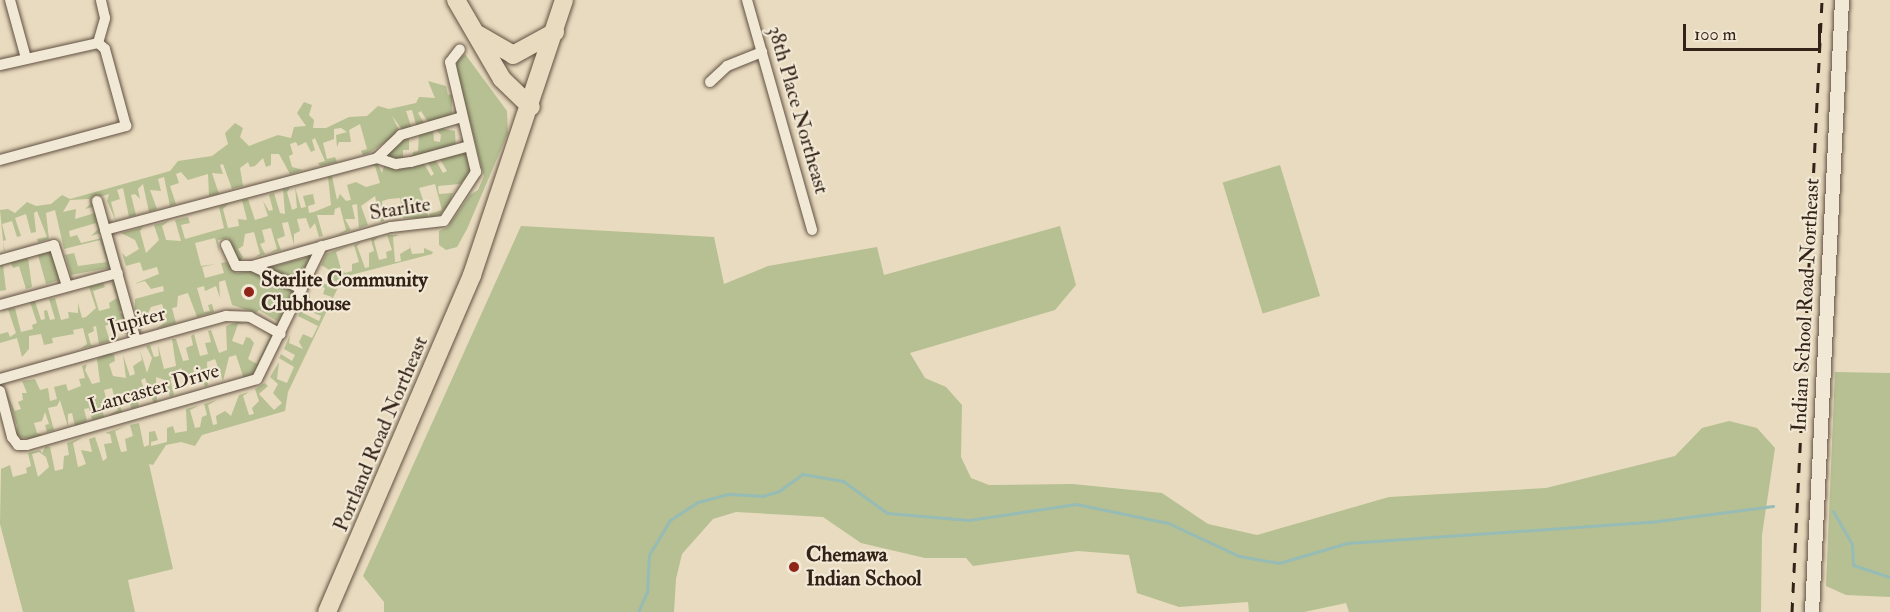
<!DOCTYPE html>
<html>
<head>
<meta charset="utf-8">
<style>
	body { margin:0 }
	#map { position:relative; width:1890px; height:612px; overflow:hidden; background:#e9dbbf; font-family:"IM FELL Double Pica",serif }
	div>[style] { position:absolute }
	.green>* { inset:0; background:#b6c092; transform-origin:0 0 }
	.stream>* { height:3px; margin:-1.5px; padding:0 1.5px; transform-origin:1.5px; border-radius:1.5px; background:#97bbb5 }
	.roads { filter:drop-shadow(0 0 2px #605042) drop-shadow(0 0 2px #605042) }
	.minor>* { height:10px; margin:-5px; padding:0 5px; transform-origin:5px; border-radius:5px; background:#f1e8d5 }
	.tertiary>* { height:14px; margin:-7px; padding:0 7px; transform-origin:7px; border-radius:7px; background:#f1e8d5 }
	.primary>* { height:18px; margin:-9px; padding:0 9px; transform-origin:9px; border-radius:9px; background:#e9dbbf }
	.rail>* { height:3px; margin-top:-1.5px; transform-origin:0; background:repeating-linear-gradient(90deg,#332218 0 10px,transparent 0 20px) }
	.dots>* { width:16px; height:16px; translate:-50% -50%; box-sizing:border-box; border:3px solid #f1e8d5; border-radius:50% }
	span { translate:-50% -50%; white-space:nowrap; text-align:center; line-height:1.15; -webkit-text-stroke:4.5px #f1e8d5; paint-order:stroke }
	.street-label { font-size:21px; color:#332218 }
	.poi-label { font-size:21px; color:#332218; font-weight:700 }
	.left { translate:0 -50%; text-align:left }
	.scale { position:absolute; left:1683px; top:24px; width:138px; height:27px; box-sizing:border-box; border:3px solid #332218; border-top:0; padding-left:8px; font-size:18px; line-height:21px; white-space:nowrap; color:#332218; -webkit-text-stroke:4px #f1e8d5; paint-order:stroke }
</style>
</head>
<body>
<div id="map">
	<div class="green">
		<div style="clip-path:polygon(465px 54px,507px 111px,508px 133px,467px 229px,457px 247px,446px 250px,439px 245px,439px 231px,448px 227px,470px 195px,478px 190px,484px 176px,457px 72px,457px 62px)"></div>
		<div style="clip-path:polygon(428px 81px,446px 86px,448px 95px,452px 94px,452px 114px,448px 120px,430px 125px,421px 111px,418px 113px,425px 125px,417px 128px,412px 110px,406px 111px,412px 129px,404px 132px,392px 116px,400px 132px,369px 153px,363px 155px,361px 151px,367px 149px,360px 124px,349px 130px,351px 142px,339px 142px,337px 147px,336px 135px,347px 132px,341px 128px,334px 129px,334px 139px,323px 143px,327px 159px,335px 157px,337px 162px,320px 166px,318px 163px,325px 161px,315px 138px,312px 140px,315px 150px,311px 152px,306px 142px,298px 146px,296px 142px,290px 144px,293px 154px,289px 156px,292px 167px,303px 170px,290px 174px,279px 154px,271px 154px,271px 165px,266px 167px,263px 158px,255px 166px,250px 167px,248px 162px,240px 168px,243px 186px,232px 189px,223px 164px,220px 165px,223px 174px,212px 173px,219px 194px,209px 196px,208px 174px,188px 180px,181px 172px,176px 174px,179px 183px,170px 186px,176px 204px,170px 206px,164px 177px,158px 179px,161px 191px,150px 190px,157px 209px,149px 212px,143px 184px,138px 189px,140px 199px,135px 194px,131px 195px,136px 215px,129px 217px,123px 188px,117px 190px,120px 199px,111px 202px,116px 221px,107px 201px,109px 194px,91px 199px,93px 207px,85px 209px,90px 204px,89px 199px,70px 200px,63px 212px,76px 209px,75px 219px,95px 213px,101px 233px,91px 236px,98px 229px,96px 223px,69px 231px,70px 237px,77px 235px,81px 243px,102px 238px,110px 266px,108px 268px,71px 275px,65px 255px,74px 253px,78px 266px,107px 262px,100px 240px,64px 249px,55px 210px,46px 213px,49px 239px,38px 242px,37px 239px,47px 237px,37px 211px,34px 213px,36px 232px,31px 233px,26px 214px,15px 218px,21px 236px,17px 237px,12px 221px,2px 224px,6px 240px,3px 241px,5px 251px,4px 251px,0 210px,8px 209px,15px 213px,27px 202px,36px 206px,51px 204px,62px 195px,70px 199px,170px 171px,178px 161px,212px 156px,228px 144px,225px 133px,235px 123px,243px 128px,240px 137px,249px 146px,278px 135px,291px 138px,294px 127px,306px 126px,297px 113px,304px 102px,312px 105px,309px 115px,314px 120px,313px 128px,326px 128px,349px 117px,367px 116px,378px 106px,389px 109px,416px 103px,419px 97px,435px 98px)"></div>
		<div style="clip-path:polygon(evenodd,440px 128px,455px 131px,456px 152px,465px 151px,471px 173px,460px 184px,438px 186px,439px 194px,453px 193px,448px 207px,439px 215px,430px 218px,429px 214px,442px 210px,435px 184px,419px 188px,429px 218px,403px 218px,400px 198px,389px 199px,382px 201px,384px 221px,381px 222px,375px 196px,361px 206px,368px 225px,359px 228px,357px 204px,352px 205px,355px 219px,345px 219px,351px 230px,337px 235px,346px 230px,340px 207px,335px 209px,334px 215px,317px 215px,323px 236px,319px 237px,315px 223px,310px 229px,306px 218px,297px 219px,300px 231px,294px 234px,294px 245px,288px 222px,282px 223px,285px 236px,277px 239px,281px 250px,269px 253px,277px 249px,271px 228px,262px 230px,265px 242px,260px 244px,265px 254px,255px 257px,260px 254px,254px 232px,245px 234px,243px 246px,238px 249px,243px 257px,240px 261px,230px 250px,228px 238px,218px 240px,219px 252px,215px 238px,195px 243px,201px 266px,216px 264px,202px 267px,205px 278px,224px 273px,221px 263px,226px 262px,237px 273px,253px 271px,295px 291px,280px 323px,259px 310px,256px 313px,232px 305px,225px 280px,219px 282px,220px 298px,216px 286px,205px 291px,204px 286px,197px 288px,204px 312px,210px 311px,208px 305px,212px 304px,214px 312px,197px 317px,188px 293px,178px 296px,177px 307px,172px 308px,176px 323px,156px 329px,167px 321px,162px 304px,151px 307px,145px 320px,135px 311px,135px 299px,164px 291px,163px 286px,151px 289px,145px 281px,134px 284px,159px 274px,157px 267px,143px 271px,140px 262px,126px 266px,122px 253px,126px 257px,139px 249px,135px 240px,121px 233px,143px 227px,140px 231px,146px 253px,159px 240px,154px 225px,169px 221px,162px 226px,166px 240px,181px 241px,175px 220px,188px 217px,190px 223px,181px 225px,185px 239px,224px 228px,219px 207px,229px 203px,223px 209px,228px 228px,239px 226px,238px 219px,247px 220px,242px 200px,248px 199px,255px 220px,268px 216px,263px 201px,269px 211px,273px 210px,269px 195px,274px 193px,280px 213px,285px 214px,283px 189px,290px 188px,287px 192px,292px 210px,297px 208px,295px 187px,301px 208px,306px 207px,303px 196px,313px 194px,315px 204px,308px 206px,309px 213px,314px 212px,331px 205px,328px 177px,332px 176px,337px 200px,340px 194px,346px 201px,351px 200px,347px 185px,356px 182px,366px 187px,380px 183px,375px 166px,365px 165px,377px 162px,382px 173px,389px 148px,403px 137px,409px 136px,409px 150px,403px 150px,403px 157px,412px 159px,413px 152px,418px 151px,419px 133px,433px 129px,434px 141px,440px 142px,441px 135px,435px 129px,440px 128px,448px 150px,446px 157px,440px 159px,447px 171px,443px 173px,435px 159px,427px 161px,434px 174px,431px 176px,423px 162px,397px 167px,403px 161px,438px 156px,448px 150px)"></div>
		<div style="left:1280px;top:165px;width:137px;height:60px;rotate:73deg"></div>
		<div style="clip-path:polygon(521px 226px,714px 237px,724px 284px,768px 266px,877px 247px,884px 275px,1060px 226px,1076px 285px,1055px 310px,910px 353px,925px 378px,946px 387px,962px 405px,961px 457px,971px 478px,989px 485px,1073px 484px,1162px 493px,1208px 524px,1257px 535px,1389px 497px,1546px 488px,1675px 456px,1702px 428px,1729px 421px,1757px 428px,1775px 448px,1762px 535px,1761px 612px,1349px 612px,1346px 603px,1304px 612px,1249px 612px,1248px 602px,1179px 607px,1137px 593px,1129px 555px,1078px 551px,973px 566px,966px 558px,925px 558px,861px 543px,823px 517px,736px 512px,713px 519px,682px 554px,676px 579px,674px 612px,384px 612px,384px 602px,363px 576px)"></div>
		<div style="clip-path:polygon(evenodd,387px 235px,399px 235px,393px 237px,395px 262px,401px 261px,400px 254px,410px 248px,408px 239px,412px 254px,424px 253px,424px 248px,433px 252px,432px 254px,343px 277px,288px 392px,285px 411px,202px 435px,195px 446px,181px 442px,166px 445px,153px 465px,149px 464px,173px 569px,128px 580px,135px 612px,23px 612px,0 524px,1px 469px,10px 465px,13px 477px,27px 473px,26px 468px,31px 466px,28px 453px,40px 450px,42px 453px,46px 446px,50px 447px,55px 471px,63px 469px,64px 456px,69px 455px,67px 443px,83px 437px,73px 443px,78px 467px,86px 464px,81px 450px,92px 452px,89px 439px,95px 437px,103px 461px,107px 458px,104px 444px,112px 443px,110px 434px,105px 433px,126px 426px,115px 431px,121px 452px,127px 451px,125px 439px,133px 436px,130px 425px,139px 423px,144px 447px,149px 445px,149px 432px,155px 431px,158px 440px,151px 442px,151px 446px,167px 442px,167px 428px,173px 426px,175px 433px,187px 431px,186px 409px,200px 405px,190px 410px,195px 428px,200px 427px,202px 417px,207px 415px,204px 404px,217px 400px,208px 405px,213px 425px,217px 424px,216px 416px,225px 411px,231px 416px,239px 395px,249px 392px,243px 396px,249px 415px,254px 414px,252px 408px,259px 401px,255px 389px,265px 383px,268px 386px,259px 394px,274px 410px,282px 403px,273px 393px,278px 384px,270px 377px,279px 362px,277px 379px,287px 383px,294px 367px,279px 358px,281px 354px,292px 361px,295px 355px,284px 349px,290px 335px,289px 343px,303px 349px,299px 342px,303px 334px,312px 338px,318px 326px,298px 316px,301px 308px,303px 313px,319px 321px,321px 316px,314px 313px,317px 305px,307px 300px,310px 294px,310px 299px,328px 305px,332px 297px,323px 294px,325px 288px,315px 284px,316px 280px,336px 289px,339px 283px,329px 278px,333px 272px,321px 265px,326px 254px,348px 246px,336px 252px,341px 269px,345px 273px,352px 271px,352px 264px,359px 262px,354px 245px,361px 242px,357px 246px,365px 268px,369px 267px,369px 253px,374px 251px,371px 239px,378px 237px,374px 241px,379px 260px,387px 258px,386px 252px,392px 250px,387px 235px,39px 452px,46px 457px,49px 467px,38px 477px,32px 454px,39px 452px)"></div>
		<div style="clip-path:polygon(52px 251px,63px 279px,46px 284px,38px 255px,28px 258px,32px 287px,26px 289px,19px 266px,13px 268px,11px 263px,3px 265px,6px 290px,0 291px,0 264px)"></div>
		<div style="clip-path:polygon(311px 256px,299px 282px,267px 268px)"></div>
		<div style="clip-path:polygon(116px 280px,124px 310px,119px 312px,125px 315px,130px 334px,128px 336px,123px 318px,105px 326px,110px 341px,99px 344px,96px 326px,93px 327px,94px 331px,88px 334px,91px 345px,96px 345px,80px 349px,87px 344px,83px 328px,73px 330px,74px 334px,52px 338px,53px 343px,44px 345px,41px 334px,29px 336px,29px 349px,22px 357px,17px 338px,0 343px,0 334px,8px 332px,10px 337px,16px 333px,8px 309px,15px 308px,21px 332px,33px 329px,32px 325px,37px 323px,30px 302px,35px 301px,41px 320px,45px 319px,44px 311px,47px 310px,50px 320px,55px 319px,49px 299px,55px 298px,61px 320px,69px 318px,68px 312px,78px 313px,78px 303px,82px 318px,86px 317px,96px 308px,89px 287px,103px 283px,105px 287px,93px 291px,99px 311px,110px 308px,109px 303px,117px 298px,112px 284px)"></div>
		<div style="clip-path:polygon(237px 322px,246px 324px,238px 324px,232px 341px,243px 345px,246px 337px,250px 338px,254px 343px,248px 359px,257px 364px,271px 335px,274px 336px,266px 359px,261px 358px,261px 366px,252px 375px,244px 379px,236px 355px,229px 357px,223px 381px,215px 359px,207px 362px,208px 385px,205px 387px,199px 366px,193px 368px,196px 379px,186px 382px,181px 368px,176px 371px,178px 379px,170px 378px,174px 395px,170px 397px,165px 380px,156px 377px,157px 403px,154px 404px,145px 378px,141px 380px,145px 392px,134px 390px,139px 406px,131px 409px,128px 391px,117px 395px,122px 412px,109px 415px,118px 410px,112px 388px,104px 390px,107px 402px,101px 404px,104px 417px,92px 420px,89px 408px,84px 409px,87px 421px,75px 426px,72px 413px,68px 414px,68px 427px,60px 400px,57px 406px,48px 408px,54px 430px,47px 432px,45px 425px,49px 424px,45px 412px,42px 421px,34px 423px,37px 433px,43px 435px,29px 439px,16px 436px,17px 426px,5px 389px,15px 411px,21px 409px,18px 402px,23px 400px,22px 393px,27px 393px,22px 381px,35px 379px,40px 390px,48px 388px,50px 401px,57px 399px,54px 387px,66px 384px,68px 391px,81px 386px,79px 379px,85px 378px,82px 366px,87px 364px,85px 370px,92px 384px,100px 382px,97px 359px,106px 354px,114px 354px,115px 361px,109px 364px,113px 376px,126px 378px,123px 355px,130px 376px,135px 374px,133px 366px,142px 360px,140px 350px,147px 373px,152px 358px,146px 346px,150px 345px,154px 357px,159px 356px,158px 345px,164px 369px,176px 366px,172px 339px,176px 339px,183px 361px,189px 360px,186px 348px,193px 345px,191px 336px,194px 334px,200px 356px,208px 354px,205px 343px,211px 342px,208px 331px,211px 330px,219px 353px,227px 350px,226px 326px)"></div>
		<div style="clip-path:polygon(1835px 372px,1890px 373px,1890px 597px,1846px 595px,1826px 586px)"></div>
	</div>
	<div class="stream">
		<div style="left:1833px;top:511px;width:38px;rotate:60deg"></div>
		<div style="left:1852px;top:544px;width:21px;rotate:87deg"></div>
		<div style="left:1853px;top:565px;width:39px;rotate:18deg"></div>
		<div style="left:638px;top:612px;width:22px;rotate:-66deg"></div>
		<div style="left:647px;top:592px;width:37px;rotate:-87deg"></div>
		<div style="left:649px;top:555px;width:41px;rotate:-59deg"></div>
		<div style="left:670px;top:520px;width:33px;rotate:-33deg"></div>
		<div style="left:698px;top:502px;width:31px;rotate:-15deg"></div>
		<div style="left:728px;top:494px;width:35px;rotate:3deg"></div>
		<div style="left:763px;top:496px;width:17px;rotate:-17deg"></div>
		<div style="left:779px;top:491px;width:29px;rotate:-36deg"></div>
		<div style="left:802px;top:474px;width:42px;rotate:9.7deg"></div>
		<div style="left:843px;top:481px;width:54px;rotate:36deg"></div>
		<div style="left:887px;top:513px;width:82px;rotate:4.9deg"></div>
		<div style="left:969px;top:520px;width:108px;rotate:-8.5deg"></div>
		<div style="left:1076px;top:504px;width:94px;rotate:11.7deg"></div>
		<div style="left:1168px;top:523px;width:78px;rotate:24.9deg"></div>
		<div style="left:1239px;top:556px;width:41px;rotate:9.9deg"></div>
		<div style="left:1279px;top:563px;width:71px;rotate:-16.4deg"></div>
		<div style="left:1347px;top:543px;width:304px;rotate:-4deg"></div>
		<div style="left:1650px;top:522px;width:124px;rotate:-7.4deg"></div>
	</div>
	<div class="roads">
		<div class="minor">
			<div style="left:10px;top:0;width:60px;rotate:74.6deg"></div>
			<div style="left:747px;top:0;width:239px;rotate:74.2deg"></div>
			<div style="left:98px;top:43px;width:26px;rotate:-74deg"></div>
			<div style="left:105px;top:18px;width:18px;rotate:-103deg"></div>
			<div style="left:0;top:65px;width:100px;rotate:-12.7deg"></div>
			<div style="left:710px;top:82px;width:23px;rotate:-43deg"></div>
			<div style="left:727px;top:66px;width:38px;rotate:-22deg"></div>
			<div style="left:462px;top:117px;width:64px;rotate:163.6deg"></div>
			<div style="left:401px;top:135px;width:33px;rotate:136deg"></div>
			<div style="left:377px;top:158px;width:20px;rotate:18deg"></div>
			<div style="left:396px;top:164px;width:15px;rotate:-8deg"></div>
			<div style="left:411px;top:162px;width:60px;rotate:-15.4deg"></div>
			<div style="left:0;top:160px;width:131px;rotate:-15.1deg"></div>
			<div style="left:126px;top:126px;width:80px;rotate:-105.3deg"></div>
			<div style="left:105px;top:49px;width:9px;rotate:-139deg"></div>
			<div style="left:97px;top:201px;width:145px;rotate:74.4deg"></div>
			<div style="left:105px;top:230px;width:281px;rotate:-14.8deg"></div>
			<div style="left:226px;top:245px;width:23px;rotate:65deg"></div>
			<div style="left:236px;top:266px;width:16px"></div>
			<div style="left:252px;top:266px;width:144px;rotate:-15.7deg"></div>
			<div style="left:391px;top:227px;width:53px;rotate:-6.5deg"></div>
			<div style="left:444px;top:221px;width:59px;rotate:-56.9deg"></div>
			<div style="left:476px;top:172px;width:113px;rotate:-103.3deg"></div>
			<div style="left:450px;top:62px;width:16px;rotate:-52deg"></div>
			<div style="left:0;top:260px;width:56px;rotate:-15.5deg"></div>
			<div style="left:54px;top:245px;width:43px;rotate:72.4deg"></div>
			<div style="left:252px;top:266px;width:55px;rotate:24.7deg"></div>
			<div style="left:0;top:305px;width:122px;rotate:-15.2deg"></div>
			<div style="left:0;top:379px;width:235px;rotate:-15.6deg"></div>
			<div style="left:226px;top:316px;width:24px;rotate:2deg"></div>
			<div style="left:250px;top:317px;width:35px;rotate:29deg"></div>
			<div style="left:0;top:391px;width:48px;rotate:75.4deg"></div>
			<div style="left:12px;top:437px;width:10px;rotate:53deg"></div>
			<div style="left:18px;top:445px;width:9px"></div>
			<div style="left:27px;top:445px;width:239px;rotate:-16deg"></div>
			<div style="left:257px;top:379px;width:148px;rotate:-64deg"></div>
		</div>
		<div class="tertiary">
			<div style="left:1812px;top:612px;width:613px;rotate:-87.19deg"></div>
		</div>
		<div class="primary">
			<div style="left:456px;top:0;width:91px;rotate:59.8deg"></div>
			<div style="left:502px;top:79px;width:40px;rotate:44deg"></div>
			<div style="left:479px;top:35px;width:39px;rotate:30deg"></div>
			<div style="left:513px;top:55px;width:48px;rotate:-28.7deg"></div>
			<div style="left:327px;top:612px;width:367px;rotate:-66.7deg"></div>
			<div style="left:472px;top:275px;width:290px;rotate:-71.5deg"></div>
		</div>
	</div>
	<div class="rail">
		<div style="left:1792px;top:612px;width:613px;rotate:-87.19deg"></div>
	</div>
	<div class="dots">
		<div style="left:249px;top:292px;background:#8f2418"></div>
		<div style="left:794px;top:567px;background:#8f2418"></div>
	</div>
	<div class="street-label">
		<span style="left:798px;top:110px;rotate:74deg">38th Place Northeast</span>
		<span style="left:400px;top:209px;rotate:-9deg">Starlite</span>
		<span style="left:1806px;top:305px;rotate:-87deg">Indian School Road Northeast</span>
		<span style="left:137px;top:321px;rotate:-15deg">Jupiter</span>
		<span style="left:154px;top:389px;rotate:-16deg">Lancaster Drive</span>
		<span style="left:381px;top:434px;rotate:-67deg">Portland Road Northeast</span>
	</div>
	<div class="poi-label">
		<span class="left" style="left:261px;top:292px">Starlite Community<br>Clubhouse</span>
		<span class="left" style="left:806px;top:567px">Chemawa<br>Indian School</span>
	</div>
	<div class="scale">100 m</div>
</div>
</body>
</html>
